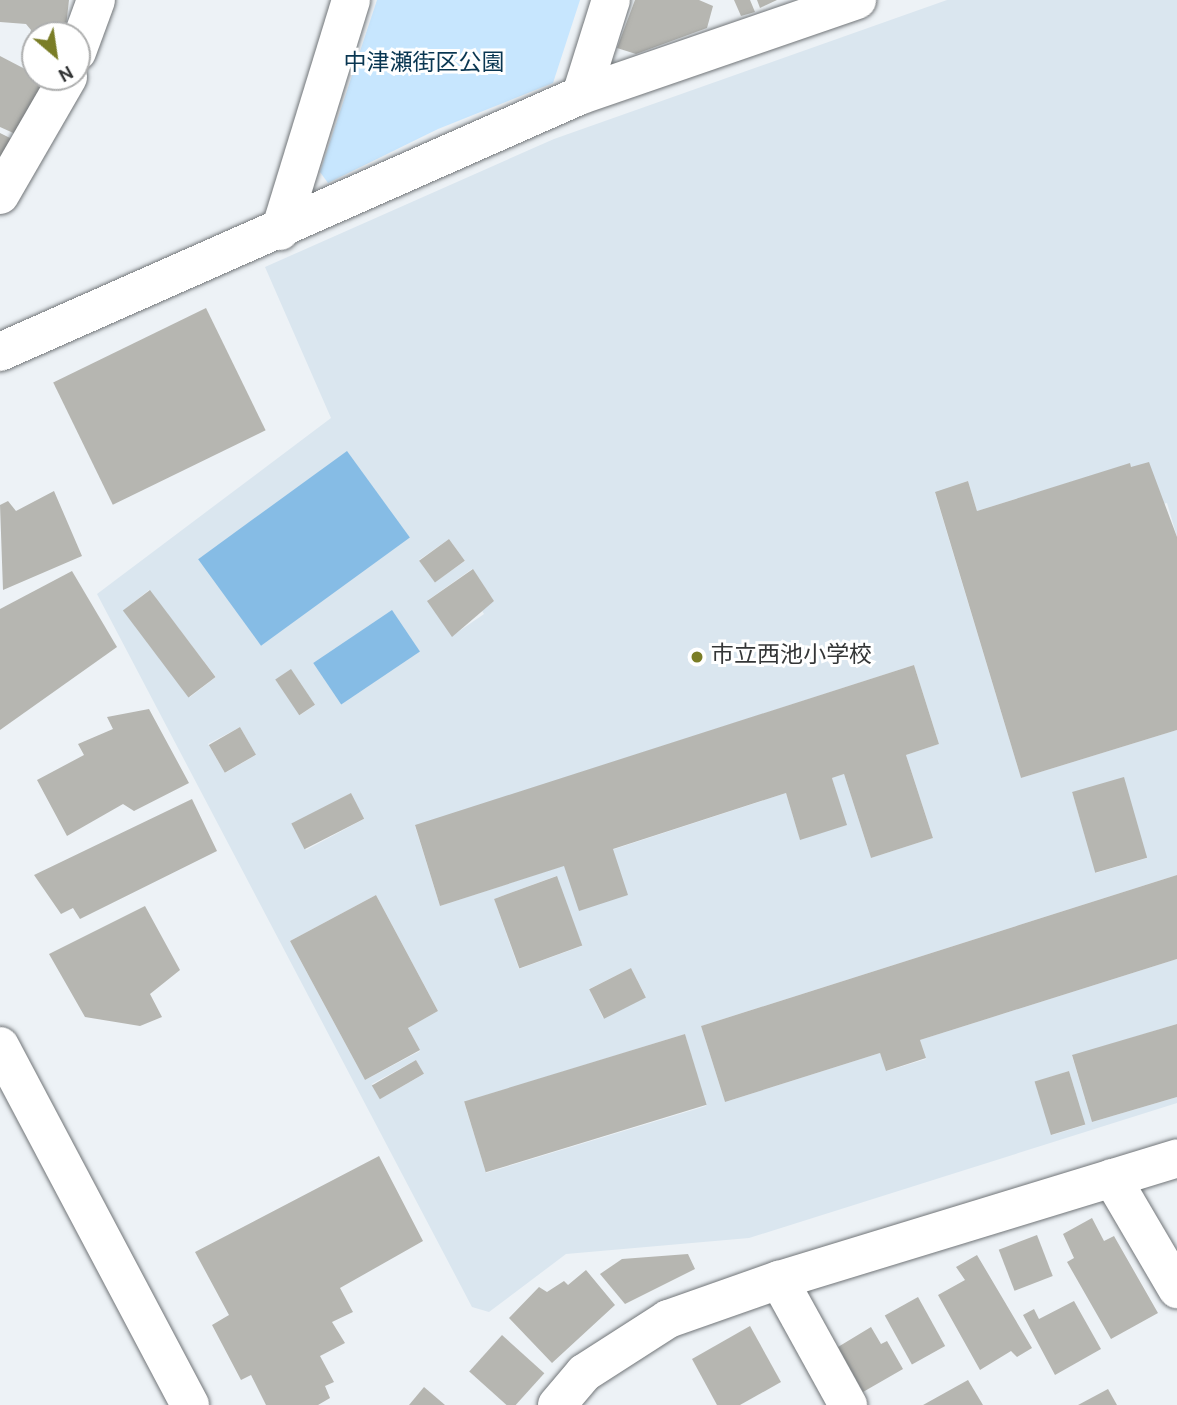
<!DOCTYPE html>
<html>
<head>
<meta charset="utf-8">
<style>
	body { margin:0 }
	#map { position:relative; width:1177px; height:1405px; overflow:hidden; background:#edf2f6; font-family:Overpass,"Noto Sans JP",sans-serif }
	div>[style] { position:absolute }
	.built>* { inset:0; background:#dae6ef }
	.green>* { inset:0; background:#c7e6fe }
	.water>* { inset:0; background:#86bce5; transform-origin:0 0 }
	.building>* { inset:0; background:#b6b6b1; transform-origin:0 0 }
	.roads { filter:drop-shadow(0 0 2px #717578) drop-shadow(0 0 2px #717578) }
	.minor>* { height:38px; margin:-19px; padding:0 19px; transform-origin:19px; border-radius:19px; background:#fff }
	.tertiary>* { height:38px; margin:-19px; padding:0 19px; transform-origin:19px; border-radius:19px; background:#fff }
	.dots>* { width:19px; height:19px; translate:-50% -50%; box-sizing:border-box; border:4px solid #fff; border-radius:50% }
	span { translate:-50% -50%; white-space:nowrap; text-align:center; line-height:1.15; -webkit-text-stroke:6px #fff; paint-order:stroke }
	.park-label { font-size:23px; color:#093651 }
	.poi-label { font-size:23px; color:#343637 }
	.left { translate:0 -50%; text-align:left }
	.north { position:absolute; left:21px; top:21px; width:70px; height:70px; box-sizing:border-box; background:#fff; border:2px solid #aeafaf; border-radius:50%; rotate:151deg; font-size:19px; font-weight:700; line-height:28px; text-align:center; color:#343637 }
	.north::after { content:''; display:block; margin:auto; width:24px; height:32px; background:#7a7d26; clip-path:polygon(50% 0,100% 100%,50% 72%,0 100%) }
</style>
</head>
<body>
<div id="map">
	<div class="built">
		<div style="clip-path:polygon(evenodd,947px 0,1177px 0,1177px 537px,1167px 503px,1162px 504px,1129px 464px,977px 511px,968px 481px,935px 493px,1021px 778px,1177px 730px,1177px 875px,701px 1026px,725px 1102px,880px 1053px,887px 1071px,926px 1059px,920px 1040px,1177px 959px,1177px 1024px,1072px 1056px,1092px 1122px,1177px 1097px,1177px 1103px,749px 1238px,566px 1254px,489px 1312px,472px 1307px,97px 594px,331px 418px,265px 267px,554px 139px,947px 0,449px 539px,465px 561px,435px 582px,419px 560px,449px 539px,947px 0,472px 569px,494px 601px,481px 609px,484px 614px,452px 636px,428px 600px,472px 569px,947px 0,149px 590px,216px 677px,190px 697px,124px 610px,149px 590px,947px 0,914px 665px,939px 744px,906px 755px,933px 838px,871px 858px,844px 774px,832px 778px,846px 825px,800px 839px,786px 793px,440px 906px,415px 826px,914px 665px,947px 0,291px 670px,315px 705px,300px 715px,276px 680px,291px 670px,947px 0,240px 727px,256px 755px,225px 773px,208px 744px,240px 727px,947px 0,1072px 792px,1147px 858px,1096px 873px,1072px 792px,947px 0,350px 794px,364px 819px,306px 850px,293px 825px,350px 794px,947px 0,556px 876px,582px 946px,519px 969px,494px 899px,556px 876px,947px 0,376px 895px,438px 1011px,408px 1028px,420px 1051px,365px 1080px,290px 941px,376px 895px,947px 0,631px 968px,646px 997px,603px 1018px,589px 989px,631px 968px,947px 0,685px 1034px,706px 1106px,486px 1173px,464px 1102px,685px 1034px,947px 0,416px 1060px,424px 1074px,380px 1099px,372px 1084px,416px 1060px,947px 0,1069px 1071px,1085px 1125px,1052px 1135px,1035px 1082px,1069px 1071px)"></div>
	</div>
	<div class="green">
		<div style="clip-path:polygon(377px 0,580px 0,553px 83px,438px 129px,328px 183px,320px 172px)"></div>
	</div>
	<div class="water">
		<div style="left:347px;top:451px;width:107px;height:184px;rotate:54deg"></div>
		<div style="left:392px;top:610px;width:50px;height:95px;rotate:56deg"></div>
	</div>
	<div class="building">
		<div style="clip-path:polygon(0 0,69px 0,65px 35px,35px 35px,35px 43px,27px 43px,31px 30px,26px 24px,0 22px)"></div>
		<div style="clip-path:polygon(635px 0,699px 0,713px 6px,707px 28px,636px 54px,617px 48px)"></div>
		<div style="clip-path:polygon(734px 0,750px 0,755px 12px,741px 16px)"></div>
		<div style="clip-path:polygon(757px 0,777px 0,760px 8px)"></div>
		<div style="clip-path:polygon(0 56px,48px 81px,20px 136px,0 127px)"></div>
		<div style="clip-path:polygon(0 133px,12px 139px,0 179px)"></div>
		<div style="left:206px;top:308px;width:136px;height:170px;rotate:64deg"></div>
		<div style="clip-path:polygon(1149px 462px,1177px 537px,1177px 730px,1021px 778px,935px 492px,968px 481px,977px 511px,1130px 463px,1131px 467px)"></div>
		<div style="clip-path:polygon(54px 491px,82px 556px,3px 590px,0 505px,8px 501px,16px 511px)"></div>
		<div style="left:449px;top:539px;width:27px;height:37px;rotate:54deg"></div>
		<div style="clip-path:polygon(473px 569px,494px 601px,452px 637px,427px 601px)"></div>
		<div style="clip-path:polygon(72px 571px,117px 647px,0 730px,0 609px)"></div>
		<div style="left:150px;top:590px;width:109px;height:34px;rotate:53deg"></div>
		<div style="clip-path:polygon(914px 665px,939px 744px,906px 755px,933px 838px,871px 858px,844px 774px,832px 778px,847px 825px,800px 840px,786px 793px,613px 849px,628px 895px,579px 911px,564px 866px,440px 906px,415px 825px)"></div>
		<div style="left:291px;top:669px;width:43px;height:19px;rotate:56deg"></div>
		<div style="clip-path:polygon(149px 709px,189px 783px,134px 811px,123px 804px,67px 836px,37px 780px,84px 755px,78px 744px,113px 729px,107px 717px)"></div>
		<div style="left:240px;top:727px;width:32px;height:36px;rotate:60deg"></div>
		<div style="left:1124px;top:777px;width:84px;height:54px;rotate:74deg"></div>
		<div style="left:351px;top:793px;width:29px;height:67px;rotate:63deg"></div>
		<div style="clip-path:polygon(192px 799px,217px 851px,80px 919px,73px 908px,61px 914px,34px 875px)"></div>
		<div style="clip-path:polygon(1177px 875px,1177px 959px,920px 1040px,926px 1058px,886px 1071px,880px 1053px,725px 1102px,701px 1026px)"></div>
		<div style="left:557px;top:876px;width:74px;height:67px;rotate:70deg"></div>
		<div style="clip-path:polygon(376px 895px,438px 1011px,408px 1028px,420px 1050px,365px 1080px,290px 941px)"></div>
		<div style="clip-path:polygon(145px 906px,180px 970px,150px 994px,162px 1017px,140px 1026px,85px 1017px,49px 954px)"></div>
		<div style="left:631px;top:968px;width:33px;height:47px;rotate:63deg"></div>
		<div style="clip-path:polygon(1177px 1024px,1177px 1097px,1092px 1122px,1072px 1055px)"></div>
		<div style="left:685px;top:1034px;width:74px;height:231px;rotate:73deg"></div>
		<div style="left:416px;top:1060px;width:16px;height:51px;rotate:60deg"></div>
		<div style="left:1069px;top:1071px;width:56px;height:36px;rotate:73deg"></div>
		<div style="clip-path:polygon(379px 1156px,423px 1241px,340px 1288px,353px 1312px,332px 1322px,345px 1343px,320px 1356px,334px 1382px,325px 1386px,330px 1398px,318px 1405px,266px 1405px,251px 1375px,241px 1380px,212px 1325px,229px 1315px,195px 1252px)"></div>
		<div style="clip-path:polygon(1092px 1218px,1104px 1241px,1114px 1236px,1158px 1313px,1111px 1339px,1067px 1262px,1074px 1258px,1063px 1234px)"></div>
		<div style="left:1037px;top:1235px;width:44px;height:41px;rotate:69deg"></div>
		<div style="clip-path:polygon(688px 1254px,695px 1269px,625px 1304px,600px 1274px,622px 1259px)"></div>
		<div style="clip-path:polygon(977px 1255px,1032px 1348px,1017px 1357px,1011px 1351px,980px 1370px,938px 1295px,965px 1280px,956px 1267px)"></div>
		<div style="clip-path:polygon(586px 1270px,615px 1305px,552px 1363px,509px 1318px,539px 1287px,547px 1292px,564px 1281px,568px 1285px)"></div>
		<div style="left:918px;top:1297px;width:56px;height:38px;rotate:61deg"></div>
		<div style="clip-path:polygon(1074px 1301px,1101px 1349px,1055px 1375px,1023px 1315px,1034px 1309px,1039px 1319px)"></div>
		<div style="clip-path:polygon(750px 1326px,781px 1382px,740px 1405px,717px 1405px,692px 1359px)"></div>
		<div style="clip-path:polygon(871px 1327px,881px 1344px,887px 1341px,903px 1369px,863px 1392px,838px 1347px)"></div>
		<div style="left:502px;top:1335px;width:57px;height:49px;rotate:42deg"></div>
		<div style="clip-path:polygon(968px 1380px,983px 1405px,923px 1405px)"></div>
		<div style="clip-path:polygon(424px 1387px,445px 1405px,409px 1405px)"></div>
		<div style="clip-path:polygon(1108px 1389px,1117px 1405px,1078px 1405px)"></div>
	</div>
	<div class="roads">
		<div class="minor">
			<div style="left:77px;top:52px;width:55px;rotate:-69.9deg"></div>
			<div style="left:581px;top:95px;width:100px;rotate:-72.5deg"></div>
			<div style="left:0;top:195px;width:136px;rotate:-60deg"></div>
			<div style="left:280px;top:231px;width:242px;rotate:-72.9deg"></div>
			<div style="left:0;top:352px;width:635px;rotate:-23.86deg"></div>
			<div style="left:581px;top:95px;width:292px;rotate:-19deg"></div>
			<div style="left:1112px;top:1178px;width:129px;rotate:59.6deg"></div>
			<div style="left:779px;top:1280px;width:143px;rotate:61.1deg"></div>
			<div style="left:557px;top:1405px;width:42px;rotate:-49.8deg"></div>
			<div style="left:584px;top:1373px;width:100px;rotate:-32.7deg"></div>
			<div style="left:668px;top:1319px;width:118px;rotate:-19.4deg"></div>
			<div style="left:779px;top:1280px;width:416px;rotate:-17deg"></div>
		</div>
		<div class="tertiary">
			<div style="left:0;top:1046px;width:406px;rotate:62.1deg"></div>
		</div>
	</div>
	<div class="dots">
		<div style="left:697px;top:657px;background:#7a7d26"></div>
	</div>
	<div class="park-label">
		<span style="left:424px;top:65px">中津瀬街区公園</span>
	</div>
	<div class="poi-label">
		<span class="left" style="left:711px;top:657px">市立西池小学校</span>
	</div>
	<div class="north">N</div>
</div>
</body>
</html>
